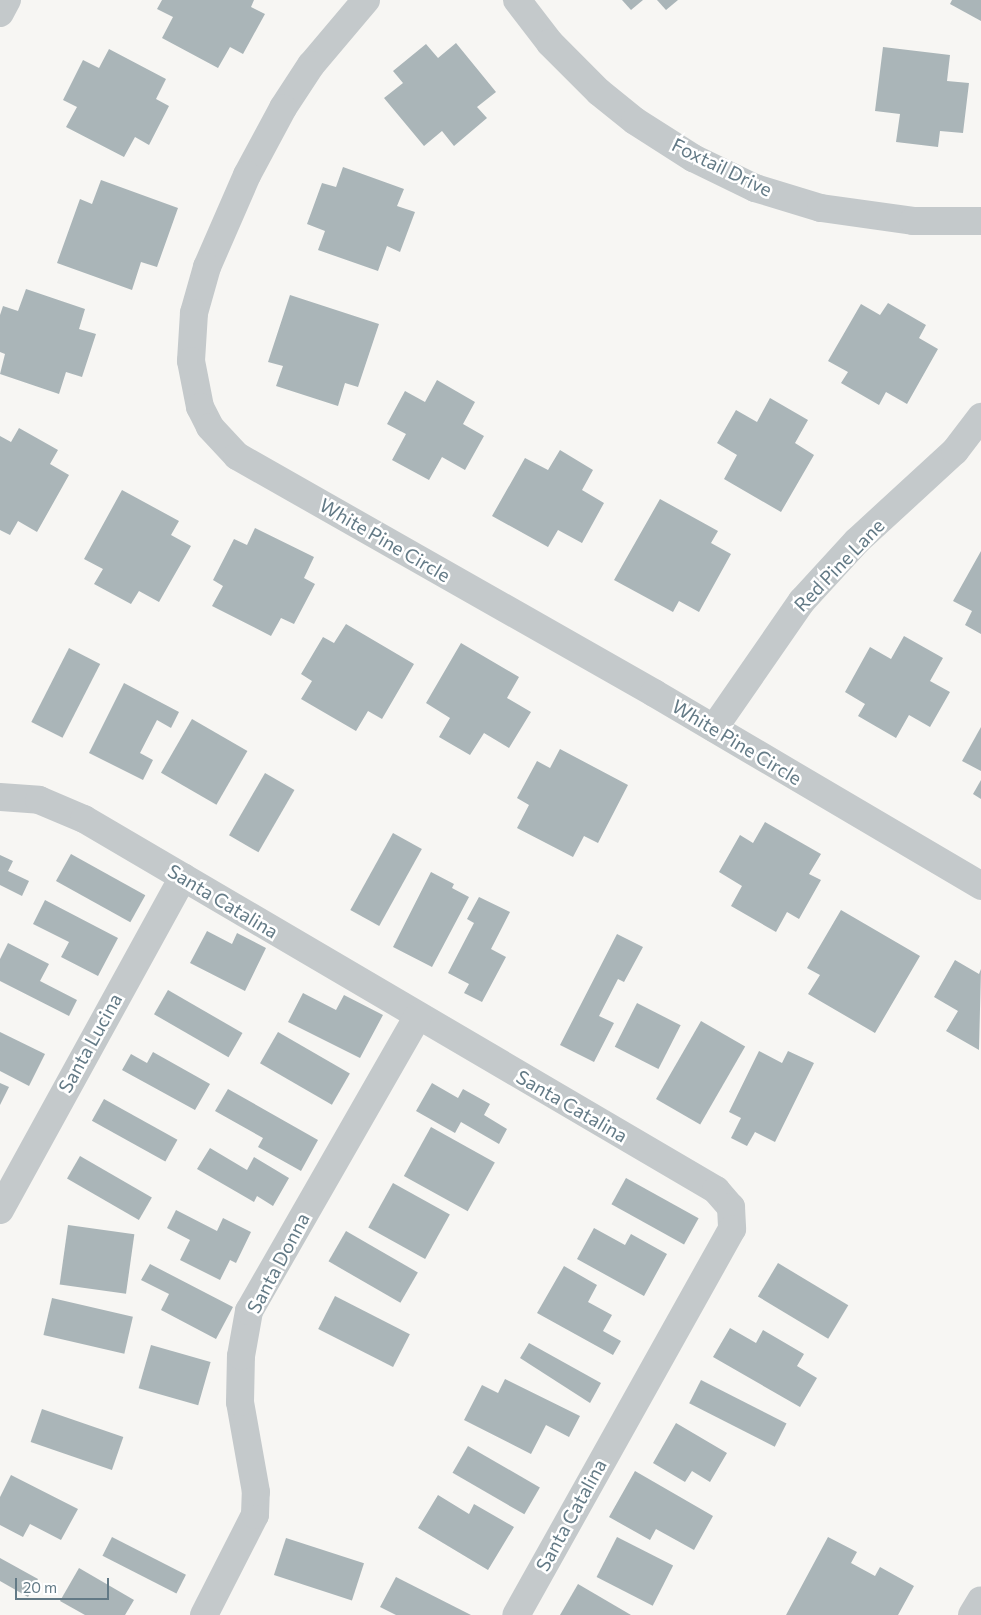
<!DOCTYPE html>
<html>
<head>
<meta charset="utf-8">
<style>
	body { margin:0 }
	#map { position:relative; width:981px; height:1615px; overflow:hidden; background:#f7f6f3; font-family:Commissioner,sans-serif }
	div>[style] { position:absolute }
	.building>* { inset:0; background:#aab5b8; transform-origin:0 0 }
	.minor>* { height:28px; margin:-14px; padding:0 14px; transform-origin:14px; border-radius:14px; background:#c4c9cb }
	span { translate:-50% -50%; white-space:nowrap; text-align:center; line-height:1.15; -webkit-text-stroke:5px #fff; paint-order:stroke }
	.street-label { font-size:19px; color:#637a86 }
	.scale { position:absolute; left:15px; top:1578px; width:94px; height:22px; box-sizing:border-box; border:2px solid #637a86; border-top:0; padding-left:6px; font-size:15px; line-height:18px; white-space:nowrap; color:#637a86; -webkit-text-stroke:4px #fff; paint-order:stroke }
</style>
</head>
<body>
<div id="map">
	<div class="building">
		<div style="clip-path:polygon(162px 0,254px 0,251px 7px,265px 14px,243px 54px,230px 47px,218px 68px,162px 38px,173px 17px,157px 9px)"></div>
		<div style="clip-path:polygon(622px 0,643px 0,631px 10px)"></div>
		<div style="clip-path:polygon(657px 0,678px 0,666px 10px)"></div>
		<div style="clip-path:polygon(952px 0,981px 0,981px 21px,950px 4px)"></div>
		<div style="clip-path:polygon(456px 43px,496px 92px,477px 107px,487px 118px,454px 146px,442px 131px,424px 146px,384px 98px,403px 83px,393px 71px,426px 44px,438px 58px)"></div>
		<div style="clip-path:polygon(883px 47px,950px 55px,947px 81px,969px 83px,963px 133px,940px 131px,938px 147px,896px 142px,900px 114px,875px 111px)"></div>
		<div style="clip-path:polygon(109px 49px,166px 79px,156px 99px,169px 106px,149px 145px,135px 137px,124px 157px,66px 127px,77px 107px,63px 100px,83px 60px,99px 68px)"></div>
		<div style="clip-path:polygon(343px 167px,404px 189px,397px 206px,415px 212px,400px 252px,387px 246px,378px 271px,318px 250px,325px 231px,307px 224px,322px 183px,336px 187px)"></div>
		<div style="clip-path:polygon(101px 180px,178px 208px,157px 267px,141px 262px,132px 290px,57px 263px,80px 199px,92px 204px)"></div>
		<div style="clip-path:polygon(26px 289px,85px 309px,79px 329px,96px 334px,82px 377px,66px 372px,59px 394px,0 374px,5px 354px,0 352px,0 315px,3px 306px,18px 311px)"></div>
		<div style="clip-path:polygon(290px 295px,379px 324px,358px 387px,345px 383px,338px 406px,276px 386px,283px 366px,268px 362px)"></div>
		<div style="clip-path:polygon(888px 303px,926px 325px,919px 338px,938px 349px,907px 404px,886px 392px,879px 405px,841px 383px,848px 372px,828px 361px,861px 304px,880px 315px)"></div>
		<div style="clip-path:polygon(437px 380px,475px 402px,463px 424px,484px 436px,465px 470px,442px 457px,429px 480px,392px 460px,406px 434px,387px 424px,405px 391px,425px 402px)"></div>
		<div style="clip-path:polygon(770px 398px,808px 420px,795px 443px,814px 455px,781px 512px,724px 479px,737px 455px,717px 443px,736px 410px,757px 422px)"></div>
		<div style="clip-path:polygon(19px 428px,58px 450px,50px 464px,69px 475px,37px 532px,18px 521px,10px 535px,0 530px,0 436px,11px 442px)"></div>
		<div style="clip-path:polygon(560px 450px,593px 470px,582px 490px,604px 503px,582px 543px,558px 530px,548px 547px,492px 516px,525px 458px,548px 470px)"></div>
		<div style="clip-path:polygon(122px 490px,179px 521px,171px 535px,191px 546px,159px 602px,139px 591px,131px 604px,94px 584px,103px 569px,84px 559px)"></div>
		<div style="clip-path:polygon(660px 499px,718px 531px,711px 543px,731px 554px,699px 612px,679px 601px,673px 612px,614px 580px)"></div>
		<div style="clip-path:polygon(255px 528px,314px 557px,304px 578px,315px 584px,294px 624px,281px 618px,271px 636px,212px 606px,223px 586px,213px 580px,234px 539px,247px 545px)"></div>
		<div style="clip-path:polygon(981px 551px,981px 634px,965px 625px,972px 611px,953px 601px)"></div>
		<div style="clip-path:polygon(346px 624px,414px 664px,382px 719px,368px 711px,356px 731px,301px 699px,312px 681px,301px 674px,323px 637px,334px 643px)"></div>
		<div style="clip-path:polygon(904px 636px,943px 658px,930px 681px,950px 692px,930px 727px,909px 715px,896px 738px,858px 716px,865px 704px,845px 692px,870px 647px,891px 659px)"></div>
		<div style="clip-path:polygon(461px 643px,519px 677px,507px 698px,531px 712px,509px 748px,484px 733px,470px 755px,439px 737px,450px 718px,426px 703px)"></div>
		<div style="left:69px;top:648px;width:35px;height:83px;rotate:27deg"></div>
		<div style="clip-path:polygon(124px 683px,179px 712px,171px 728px,157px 720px,140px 753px,153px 760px,143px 780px,89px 753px)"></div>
		<div style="left:192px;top:719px;width:64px;height:62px;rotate:30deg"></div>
		<div style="clip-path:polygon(981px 727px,981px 771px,962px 761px)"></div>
		<div style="clip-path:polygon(560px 749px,628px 785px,598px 843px,584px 836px,573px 857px,517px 828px,529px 805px,517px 798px,537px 761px,550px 768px)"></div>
		<div style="left:265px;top:773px;width:34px;height:72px;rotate:30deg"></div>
		<div style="clip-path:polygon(981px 780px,981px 799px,973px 794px)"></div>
		<div style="clip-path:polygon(765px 822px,821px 854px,809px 874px,821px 880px,799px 919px,787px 912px,776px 932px,731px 906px,742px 886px,719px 872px,740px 835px,753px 843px)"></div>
		<div style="left:393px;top:833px;width:33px;height:88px;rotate:29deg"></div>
		<div style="left:71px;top:854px;width:85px;height:31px;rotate:29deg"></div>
		<div style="clip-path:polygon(0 855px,13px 861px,8px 871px,29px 881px,22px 896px,0 885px)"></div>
		<div style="clip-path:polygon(431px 872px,454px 884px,452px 888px,469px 897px,432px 967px,393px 947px)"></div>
		<div style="clip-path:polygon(479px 897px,510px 912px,491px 949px,506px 957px,482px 1002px,464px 993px,469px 984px,448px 973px,474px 923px,467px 919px)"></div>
		<div style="clip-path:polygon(45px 900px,118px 938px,98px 976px,61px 957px,69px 942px,33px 924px)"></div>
		<div style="clip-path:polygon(841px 910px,920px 956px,875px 1033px,808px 994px,820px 975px,807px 968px)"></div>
		<div style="clip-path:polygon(207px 931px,232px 944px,237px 933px,266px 948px,245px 991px,190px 963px)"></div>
		<div style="clip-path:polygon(617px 934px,643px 947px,624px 982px,618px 979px,599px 1016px,614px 1023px,594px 1062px,560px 1045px)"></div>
		<div style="clip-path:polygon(8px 943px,49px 964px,40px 981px,77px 1000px,69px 1016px,0 981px,0 959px)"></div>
		<div style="clip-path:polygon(955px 960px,979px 974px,981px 969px,979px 1050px,946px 1031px,958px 1011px,934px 997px)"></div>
		<div style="left:168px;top:990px;width:86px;height:28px;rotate:30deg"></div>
		<div style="clip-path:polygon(303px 993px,336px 1010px,344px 995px,383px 1015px,360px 1058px,288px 1022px)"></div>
		<div style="left:637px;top:1003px;width:49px;height:49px;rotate:27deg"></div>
		<div style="left:701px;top:1021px;width:51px;height:90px;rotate:30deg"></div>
		<div style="clip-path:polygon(0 1032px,45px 1054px,29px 1086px,0 1071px)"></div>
		<div style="left:278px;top:1032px;width:83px;height:36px;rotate:30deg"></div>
		<div style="clip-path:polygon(759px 1051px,782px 1063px,788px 1051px,814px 1063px,775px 1142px,755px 1132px,747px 1146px,731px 1138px,741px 1118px,729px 1112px)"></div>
		<div style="clip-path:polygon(153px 1052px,210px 1084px,195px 1110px,122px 1070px,131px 1054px,147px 1063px)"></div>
		<div style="clip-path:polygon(0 1083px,9px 1087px,0 1105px)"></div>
		<div style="clip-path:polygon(432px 1083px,458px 1098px,463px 1089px,490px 1104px,484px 1115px,507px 1129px,499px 1144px,461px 1122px,455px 1133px,416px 1111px)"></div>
		<div style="clip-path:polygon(228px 1089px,318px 1140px,301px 1171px,258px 1147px,263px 1138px,215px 1111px)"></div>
		<div style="left:104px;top:1099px;width:84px;height:25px;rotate:29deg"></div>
		<div style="left:431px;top:1127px;width:73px;height:56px;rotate:29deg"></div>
		<div style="clip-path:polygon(210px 1148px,247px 1170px,254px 1157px,289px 1178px,273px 1206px,257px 1196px,254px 1202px,197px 1169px)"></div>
		<div style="left:80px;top:1156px;width:83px;height:26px;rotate:30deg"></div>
		<div style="left:626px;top:1178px;width:83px;height:30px;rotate:29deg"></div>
		<div style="left:393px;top:1183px;width:65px;height:51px;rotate:29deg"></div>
		<div style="clip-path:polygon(176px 1210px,217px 1231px,223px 1218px,251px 1232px,236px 1263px,230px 1260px,220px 1280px,180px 1260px,190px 1240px,167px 1228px)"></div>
		<div style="left:68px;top:1225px;width:67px;height:60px;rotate:8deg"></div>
		<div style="clip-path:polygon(594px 1228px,625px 1245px,631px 1234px,667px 1254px,644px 1296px,577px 1259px)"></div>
		<div style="left:346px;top:1231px;width:83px;height:35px;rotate:30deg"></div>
		<div style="left:778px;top:1263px;width:82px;height:39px;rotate:31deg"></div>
		<div style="clip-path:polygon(150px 1264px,233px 1307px,216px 1339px,161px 1310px,169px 1294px,141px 1280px)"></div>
		<div style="clip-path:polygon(564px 1266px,597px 1285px,588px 1302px,612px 1315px,603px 1331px,621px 1341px,613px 1355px,537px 1313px)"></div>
		<div style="left:335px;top:1296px;width:84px;height:37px;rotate:27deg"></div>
		<div style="left:52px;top:1298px;width:83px;height:38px;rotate:13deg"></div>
		<div style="clip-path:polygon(730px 1328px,756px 1343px,763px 1330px,804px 1354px,797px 1366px,817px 1378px,800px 1407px,713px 1357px)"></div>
		<div style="clip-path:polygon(529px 1343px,601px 1383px,590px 1403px,520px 1358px)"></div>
		<div style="left:151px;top:1345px;width:62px;height:45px;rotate:16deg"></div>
		<div style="clip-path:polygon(505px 1379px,580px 1416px,569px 1437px,546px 1425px,531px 1454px,464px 1420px,482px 1385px,498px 1393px)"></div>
		<div style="left:701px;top:1380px;width:96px;height:26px;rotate:27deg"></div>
		<div style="left:42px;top:1409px;width:86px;height:35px;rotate:19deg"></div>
		<div style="clip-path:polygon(676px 1423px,727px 1453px,710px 1482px,692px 1471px,685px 1482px,653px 1463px)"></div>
		<div style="left:468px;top:1446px;width:83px;height:31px;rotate:30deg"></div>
		<div style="clip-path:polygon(635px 1471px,713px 1516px,694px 1550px,656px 1529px,650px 1540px,609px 1517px)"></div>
		<div style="clip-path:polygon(11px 1475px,78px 1509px,61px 1540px,30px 1524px,23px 1537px,0 1525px,0 1497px)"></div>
		<div style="clip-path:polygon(438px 1495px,469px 1514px,474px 1504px,514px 1527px,488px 1570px,418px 1528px)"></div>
		<div style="left:112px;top:1537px;width:83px;height:21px;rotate:27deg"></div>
		<div style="left:617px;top:1537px;width:63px;height:45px;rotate:27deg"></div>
		<div style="clip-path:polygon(828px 1537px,857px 1552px,851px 1563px,875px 1576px,880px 1567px,914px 1586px,898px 1615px,786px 1615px)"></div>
		<div style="left:286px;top:1538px;width:82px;height:39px;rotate:18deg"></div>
		<div style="clip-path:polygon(0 1558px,38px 1579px,28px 1597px,0 1581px)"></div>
		<div style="clip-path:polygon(79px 1568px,134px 1600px,125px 1615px,85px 1615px,60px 1601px)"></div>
		<div style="clip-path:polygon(396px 1577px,471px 1615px,396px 1615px,380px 1607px)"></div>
		<div style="clip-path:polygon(578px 1584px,631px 1615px,560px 1615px)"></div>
	</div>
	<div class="minor">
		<div style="left:366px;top:0;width:85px;rotate:130.2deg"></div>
		<div style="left:311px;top:65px;width:51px;rotate:123.1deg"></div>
		<div style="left:283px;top:108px;width:76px;rotate:118.2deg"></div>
		<div style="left:247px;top:175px;width:100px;rotate:113.5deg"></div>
		<div style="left:207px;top:267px;width:48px;rotate:105.8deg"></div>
		<div style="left:194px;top:313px;width:48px;rotate:93.6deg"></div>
		<div style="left:191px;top:361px;width:47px;rotate:78.9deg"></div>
		<div style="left:200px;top:407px;width:22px;rotate:63deg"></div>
		<div style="left:210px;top:427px;width:40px;rotate:47deg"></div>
		<div style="left:237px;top:456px;width:480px;rotate:29.6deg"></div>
		<div style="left:654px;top:693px;width:380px;rotate:30.5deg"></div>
		<div style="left:517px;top:0;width:54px;rotate:52.5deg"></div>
		<div style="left:550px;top:43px;width:69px;rotate:45deg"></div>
		<div style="left:599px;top:92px;width:46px;rotate:38.9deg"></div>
		<div style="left:635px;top:121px;width:69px;rotate:32.5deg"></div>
		<div style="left:693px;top:158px;width:69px;rotate:25.8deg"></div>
		<div style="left:755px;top:188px;width:69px;rotate:16.9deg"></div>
		<div style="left:821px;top:208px;width:93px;rotate:8deg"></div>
		<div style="left:913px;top:221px;width:68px"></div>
		<div style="left:0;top:13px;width:15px;rotate:-62deg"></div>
		<div style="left:714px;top:728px;width:155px;rotate:-55.3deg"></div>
		<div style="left:802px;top:601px;width:81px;rotate:-47.5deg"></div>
		<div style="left:857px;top:541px;width:133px;rotate:-42.6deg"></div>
		<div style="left:955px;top:451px;width:43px;rotate:-52.6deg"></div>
		<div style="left:0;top:797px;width:39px;rotate:4deg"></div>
		<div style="left:39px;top:800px;width:49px;rotate:22.9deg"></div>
		<div style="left:84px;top:819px;width:733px;rotate:30.41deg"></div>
		<div style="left:716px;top:1190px;width:23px;rotate:49deg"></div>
		<div style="left:731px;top:1207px;width:22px;rotate:87deg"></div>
		<div style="left:732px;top:1229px;width:442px;rotate:119.2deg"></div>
		<div style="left:0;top:1210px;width:380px;rotate:-61.2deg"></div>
		<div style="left:204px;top:1615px;width:112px;rotate:-63deg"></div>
		<div style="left:255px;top:1515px;width:23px;rotate:-88deg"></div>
		<div style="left:256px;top:1492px;width:91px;rotate:-100.1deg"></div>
		<div style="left:240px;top:1402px;width:46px;rotate:-88.8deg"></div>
		<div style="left:241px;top:1356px;width:46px;rotate:-79.9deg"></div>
		<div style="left:249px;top:1311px;width:340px;rotate:-60.2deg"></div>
		<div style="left:972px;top:1615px;width:17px;rotate:-59deg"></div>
	</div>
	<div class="street-label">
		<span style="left:722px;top:167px;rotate:26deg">Foxtail Drive</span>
		<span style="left:385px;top:540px;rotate:30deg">White Pine Circle</span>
		<span style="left:839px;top:565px;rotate:-46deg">Red Pine Lane</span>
		<span style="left:737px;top:742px;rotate:31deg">White Pine Circle</span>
		<span style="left:223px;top:901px;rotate:31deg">Santa Catalina</span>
		<span style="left:90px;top:1043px;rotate:-61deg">Santa Lucina</span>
		<span style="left:572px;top:1106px;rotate:30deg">Santa Catalina</span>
		<span style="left:278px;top:1263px;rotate:-62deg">Santa Donna</span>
		<span style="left:571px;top:1515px;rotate:-61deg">Santa Catalina</span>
	</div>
	<div class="scale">20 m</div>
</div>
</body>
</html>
